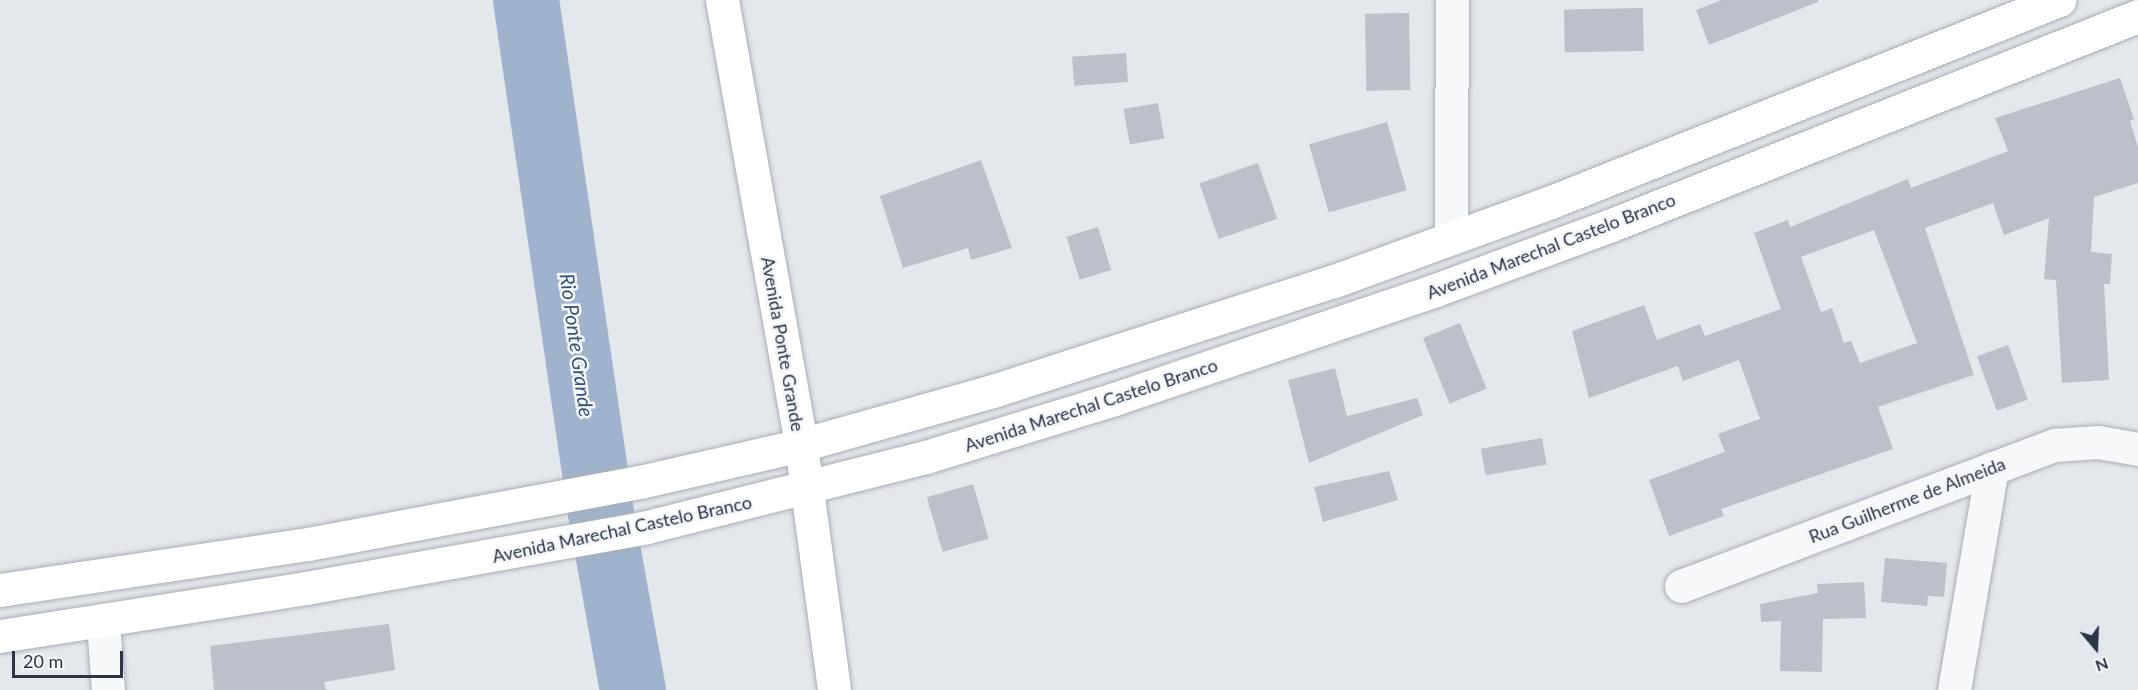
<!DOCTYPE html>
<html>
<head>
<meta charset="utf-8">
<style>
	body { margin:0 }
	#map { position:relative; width:2138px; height:690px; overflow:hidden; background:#e4e7ec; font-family:Lato,sans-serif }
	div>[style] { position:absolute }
	.river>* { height:66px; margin:-33px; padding:0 33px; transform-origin:33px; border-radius:33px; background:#9fb4cc }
	.building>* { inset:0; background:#bbc0ca; transform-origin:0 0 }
	.roads { filter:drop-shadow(0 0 2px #a9aeb7) drop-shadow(0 0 2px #a9aeb7) }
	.street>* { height:33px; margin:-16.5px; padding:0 16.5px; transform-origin:16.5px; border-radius:16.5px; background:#f7f8fa }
	.secondary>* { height:33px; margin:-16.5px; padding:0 16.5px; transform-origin:16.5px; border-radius:16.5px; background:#fff }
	span { translate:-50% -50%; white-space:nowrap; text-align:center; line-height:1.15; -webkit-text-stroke:5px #f4f6f9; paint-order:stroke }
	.street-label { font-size:18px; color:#2b3445 }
	.water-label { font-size:20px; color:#34527a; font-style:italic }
	.north { position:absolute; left:2066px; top:618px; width:60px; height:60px; -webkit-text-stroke:4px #f4f6f9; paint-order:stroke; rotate:161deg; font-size:16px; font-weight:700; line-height:24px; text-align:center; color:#2b3445 }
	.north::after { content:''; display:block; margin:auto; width:21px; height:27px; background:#2b3445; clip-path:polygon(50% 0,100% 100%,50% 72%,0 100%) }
	.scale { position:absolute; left:12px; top:651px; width:111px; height:27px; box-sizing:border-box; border:3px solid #2b3445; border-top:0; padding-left:8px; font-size:18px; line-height:21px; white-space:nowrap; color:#2b3445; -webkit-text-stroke:4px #f4f6f9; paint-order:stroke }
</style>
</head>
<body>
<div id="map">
	<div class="river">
		<div style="left:526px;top:0;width:518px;rotate:81.68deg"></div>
		<div style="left:601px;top:513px;width:180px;rotate:79.8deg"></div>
	</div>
	<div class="building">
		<div style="clip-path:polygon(1722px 0,1818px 0,1818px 2px,1709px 45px,1696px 10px)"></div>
		<div style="left:1643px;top:8px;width:43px;height:79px;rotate:89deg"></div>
		<div style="left:1409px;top:13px;width:77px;height:44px;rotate:89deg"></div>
		<div style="left:1126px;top:53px;width:29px;height:54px;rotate:86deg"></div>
		<div style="clip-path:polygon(evenodd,2120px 78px,2134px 119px,2130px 121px,2138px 147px,2138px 183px,2094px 197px,2091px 252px,2112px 254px,2110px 284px,2104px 284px,2109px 380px,2062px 383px,2056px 280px,2044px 279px,2049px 218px,2004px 235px,1993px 203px,1925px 228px,1974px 375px,1878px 407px,1893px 449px,1721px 509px,1724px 516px,1669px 536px,1649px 480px,1725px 452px,1718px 434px,1760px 419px,1739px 360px,1683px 381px,1678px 366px,1589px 398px,1572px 331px,1644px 305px,1657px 340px,1700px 324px,1705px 336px,1781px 309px,1754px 233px,1788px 220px,1790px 227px,1908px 179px,1911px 188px,2008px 151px,1995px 118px,2120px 78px,1874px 230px,1917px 343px,1860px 363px,1851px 341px,1844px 343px,1832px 308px,1821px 312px,1801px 257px,1874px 230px)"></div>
		<div style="left:1158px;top:103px;width:36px;height:35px;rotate:80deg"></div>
		<div style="left:1387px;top:122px;width:71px;height:81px;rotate:74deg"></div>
		<div style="clip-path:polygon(981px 160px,1012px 248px,971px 260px,968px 248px,903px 268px,880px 196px)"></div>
		<div style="left:1258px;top:163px;width:59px;height:62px;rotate:71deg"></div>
		<div style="left:1098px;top:227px;width:45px;height:33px;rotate:73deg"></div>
		<div style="left:1460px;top:323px;width:71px;height:40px;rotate:68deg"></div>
		<div style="left:2008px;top:345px;width:58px;height:33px;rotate:70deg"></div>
		<div style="clip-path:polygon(1335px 368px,1347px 416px,1417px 398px,1423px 415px,1309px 463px,1288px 380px)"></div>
		<div style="left:1542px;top:438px;width:27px;height:62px;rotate:80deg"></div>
		<div style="clip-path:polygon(1389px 471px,1398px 500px,1323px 522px,1314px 487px)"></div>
		<div style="left:973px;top:484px;width:57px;height:48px;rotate:74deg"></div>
		<div style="clip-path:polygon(1885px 558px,1947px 563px,1944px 597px,1928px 596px,1927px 606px,1881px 602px)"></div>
		<div style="clip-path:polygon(1864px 582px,1866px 618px,1823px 619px,1822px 672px,1780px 671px,1781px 621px,1761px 622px,1760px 604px,1818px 593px,1817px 584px)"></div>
		<div style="clip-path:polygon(389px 624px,395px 670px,324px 682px,326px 690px,214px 690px,210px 646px)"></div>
	</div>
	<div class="roads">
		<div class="street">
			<div style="left:1451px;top:238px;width:238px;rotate:-89.8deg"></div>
			<div style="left:1681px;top:586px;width:400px;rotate:-20.7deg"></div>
			<div style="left:2055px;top:445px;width:43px;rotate:-4deg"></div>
			<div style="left:2098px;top:442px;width:41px;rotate:9.9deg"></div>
			<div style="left:103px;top:622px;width:68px;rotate:85.8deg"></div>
			<div style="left:1954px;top:690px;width:225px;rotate:-80.3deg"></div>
		</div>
		<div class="secondary">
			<div style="left:722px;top:0;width:452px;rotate:79.9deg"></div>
			<div style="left:801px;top:445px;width:247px;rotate:82.3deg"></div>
			<div style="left:0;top:590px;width:311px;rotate:-8.5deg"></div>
			<div style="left:308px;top:544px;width:338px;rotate:-10.6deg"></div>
			<div style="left:640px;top:482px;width:165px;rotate:-12.9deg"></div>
			<div style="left:801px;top:445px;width:199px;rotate:-15.7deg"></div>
			<div style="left:993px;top:391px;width:358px;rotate:-17.9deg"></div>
			<div style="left:1334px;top:281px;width:231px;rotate:-20deg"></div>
			<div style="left:1551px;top:202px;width:547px;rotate:-21.68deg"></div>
			<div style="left:0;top:636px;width:310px;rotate:-8.9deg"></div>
			<div style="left:306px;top:588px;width:346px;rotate:-10.1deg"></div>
			<div style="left:647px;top:527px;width:288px;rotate:-14.1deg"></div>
			<div style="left:926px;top:457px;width:197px;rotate:-17.1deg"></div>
			<div style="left:1114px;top:399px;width:337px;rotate:-18.7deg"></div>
			<div style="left:1433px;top:291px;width:188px;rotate:-20.3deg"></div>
			<div style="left:1609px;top:226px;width:569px;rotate:-21.65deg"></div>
		</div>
	</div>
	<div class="street-label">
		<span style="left:1551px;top:246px;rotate:-21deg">Avenida Marechal Castelo Branco</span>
		<span style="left:783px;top:344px;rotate:80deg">Avenida Ponte Grande</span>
		<span style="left:1091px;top:405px;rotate:-18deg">Avenida Marechal Castelo Branco</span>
		<span style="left:1907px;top:500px;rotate:-21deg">Rua Guilherme de Almeida</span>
		<span style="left:622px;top:529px;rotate:-12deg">Avenida Marechal Castelo Branco</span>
	</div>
	<div class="water-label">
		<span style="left:577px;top:345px;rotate:82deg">Rio Ponte Grande</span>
	</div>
	<div class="north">N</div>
	<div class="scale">20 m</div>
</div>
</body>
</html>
